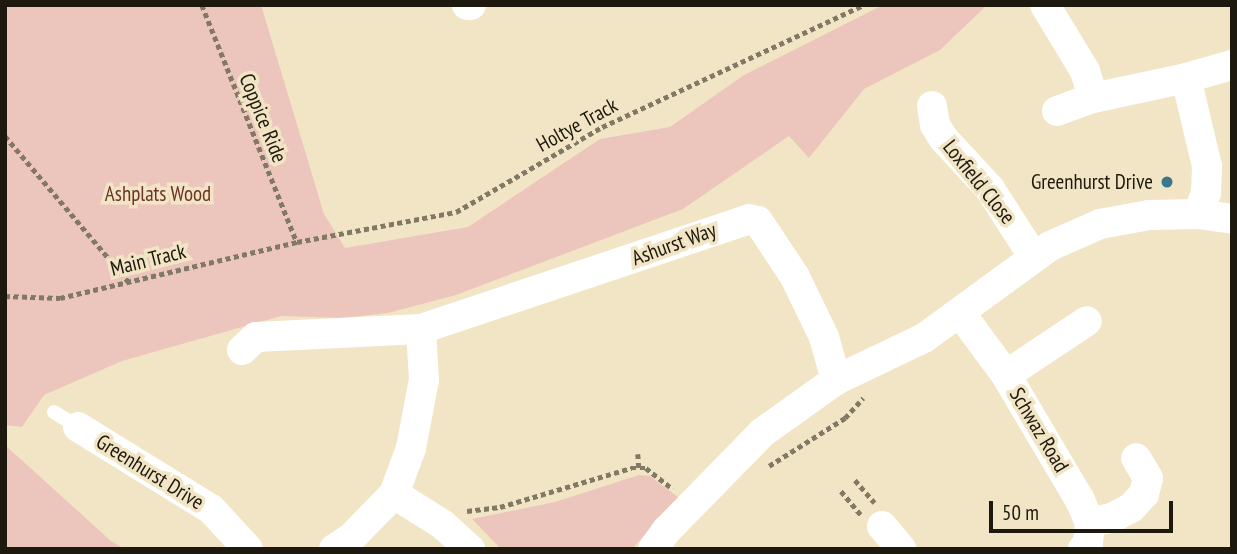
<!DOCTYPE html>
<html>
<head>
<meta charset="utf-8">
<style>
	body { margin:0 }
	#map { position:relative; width:1237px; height:554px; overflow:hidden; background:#f2e5c5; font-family:"PT Sans Narrow",sans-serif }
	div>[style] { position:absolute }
	.green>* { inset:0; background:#ecc6bd }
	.path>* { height:4.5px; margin-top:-2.25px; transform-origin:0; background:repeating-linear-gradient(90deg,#817964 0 5px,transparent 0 8.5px) }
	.service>* { height:14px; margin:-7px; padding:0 7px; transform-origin:7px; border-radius:7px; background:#fff }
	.minor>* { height:30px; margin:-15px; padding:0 15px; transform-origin:15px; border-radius:15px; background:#fff }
	.dots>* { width:19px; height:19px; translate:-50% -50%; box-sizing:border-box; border:4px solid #f2e5c5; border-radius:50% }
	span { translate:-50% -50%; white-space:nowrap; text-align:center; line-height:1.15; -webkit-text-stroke:7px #f2e5c5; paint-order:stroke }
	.street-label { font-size:21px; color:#1e190e }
	.poi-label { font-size:21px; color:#1e190e }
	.right { translate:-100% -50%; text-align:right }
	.park-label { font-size:21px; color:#6c3327 }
	.frame { position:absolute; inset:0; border:7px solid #1e190e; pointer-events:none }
	.scale { position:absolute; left:989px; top:501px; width:184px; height:32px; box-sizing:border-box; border:4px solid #1e190e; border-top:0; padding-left:9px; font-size:21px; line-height:24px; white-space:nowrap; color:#1e190e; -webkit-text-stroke:5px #f2e5c5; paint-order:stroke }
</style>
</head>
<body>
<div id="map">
	<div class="green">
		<div style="clip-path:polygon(5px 5px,261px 5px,324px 214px,345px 248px,468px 227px,600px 139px,670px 127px,744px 75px,883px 5px,987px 5px,940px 50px,864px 89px,809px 158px,789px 136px,683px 209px,456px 295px,388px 313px,342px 318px,281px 316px,122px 361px,44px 395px,22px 427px,5px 425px)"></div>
		<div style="clip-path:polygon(5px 445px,111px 541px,125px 549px,5px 549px)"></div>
		<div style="clip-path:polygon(639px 475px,650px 476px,679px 498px,632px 549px,501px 549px,472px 519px,555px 502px)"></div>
	</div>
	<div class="path">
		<div style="left:202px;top:5px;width:255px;rotate:68.2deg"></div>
		<div style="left:5px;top:136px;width:192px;rotate:49.7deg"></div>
		<div style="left:5px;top:296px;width:55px;rotate:2.1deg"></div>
		<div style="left:60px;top:298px;width:244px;rotate:-13.3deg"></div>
		<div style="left:297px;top:242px;width:162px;rotate:-10.7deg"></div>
		<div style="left:456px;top:212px;width:169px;rotate:-30.2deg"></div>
		<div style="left:602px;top:127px;width:289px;rotate:-25deg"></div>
		<div style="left:638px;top:454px;width:14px;rotate:86deg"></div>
		<div style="left:769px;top:466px;width:90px;rotate:-32.3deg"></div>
		<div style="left:845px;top:418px;width:27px;rotate:-48deg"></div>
		<div style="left:855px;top:480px;width:30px;rotate:49deg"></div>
		<div style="left:841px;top:491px;width:31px;rotate:50deg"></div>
		<div style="left:467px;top:511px;width:33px;rotate:-7deg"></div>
		<div style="left:500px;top:507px;width:137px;rotate:-16.6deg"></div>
		<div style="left:631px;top:468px;width:15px"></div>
		<div style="left:646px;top:468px;width:34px;rotate:38deg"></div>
	</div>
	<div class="service">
		<div style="left:54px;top:412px;width:28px;rotate:32deg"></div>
	</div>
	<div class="minor">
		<div style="left:467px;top:5px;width:4px"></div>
		<div style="left:1045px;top:5px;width:77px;rotate:58.8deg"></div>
		<div style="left:1085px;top:71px;width:28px;rotate:73deg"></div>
		<div style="left:1186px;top:78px;width:90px;rotate:76.6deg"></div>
		<div style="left:1207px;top:166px;width:27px;rotate:92deg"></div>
		<div style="left:1206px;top:193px;width:22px;rotate:111deg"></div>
		<div style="left:932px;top:106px;width:19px;rotate:81deg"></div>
		<div style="left:935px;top:125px;width:15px;rotate:58deg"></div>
		<div style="left:943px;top:138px;width:69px;rotate:47.3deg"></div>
		<div style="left:990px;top:189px;width:80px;rotate:57.3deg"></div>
		<div style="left:1057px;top:111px;width:38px;rotate:-20deg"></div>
		<div style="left:1093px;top:98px;width:95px;rotate:-12.1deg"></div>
		<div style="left:1186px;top:78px;width:48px;rotate:-15.8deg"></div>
		<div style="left:961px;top:314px;width:76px;rotate:53.6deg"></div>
		<div style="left:1006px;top:375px;width:97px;rotate:-33.7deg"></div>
		<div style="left:242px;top:350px;width:19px;rotate:-43deg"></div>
		<div style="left:256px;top:337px;width:165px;rotate:-2.8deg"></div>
		<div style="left:421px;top:329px;width:346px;rotate:-18.5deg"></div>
		<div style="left:749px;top:219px;width:9px;rotate:13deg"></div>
		<div style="left:758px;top:221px;width:67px;rotate:56.5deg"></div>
		<div style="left:795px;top:277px;width:67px;rotate:64.2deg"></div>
		<div style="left:824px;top:337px;width:45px;rotate:74.4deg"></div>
		<div style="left:1006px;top:375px;width:145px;rotate:59.4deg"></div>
		<div style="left:1080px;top:500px;width:25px;rotate:67deg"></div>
		<div style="left:1090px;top:523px;width:20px;rotate:96deg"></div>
		<div style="left:1088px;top:543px;width:8px;rotate:130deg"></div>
		<div style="left:78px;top:427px;width:156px;rotate:31.7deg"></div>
		<div style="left:211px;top:509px;width:54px;rotate:47.2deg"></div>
		<div style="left:394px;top:494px;width:57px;rotate:32deg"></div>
		<div style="left:442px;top:524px;width:38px;rotate:42deg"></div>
		<div style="left:1090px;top:523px;width:25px;rotate:-14deg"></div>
		<div style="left:1114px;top:517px;width:19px;rotate:-28deg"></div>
		<div style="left:1131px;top:508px;width:19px;rotate:-47deg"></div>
		<div style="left:1144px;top:494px;width:16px;rotate:-76deg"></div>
		<div style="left:1148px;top:478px;width:23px;rotate:-121deg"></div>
		<div style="left:882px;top:526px;width:30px;rotate:50deg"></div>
		<div style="left:334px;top:549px;width:20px;rotate:-33deg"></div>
		<div style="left:351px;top:538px;width:62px;rotate:-45.7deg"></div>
		<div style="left:394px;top:494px;width:49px;rotate:-69.7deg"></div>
		<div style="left:411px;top:448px;width:69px;rotate:-79.2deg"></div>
		<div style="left:424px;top:380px;width:51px;rotate:-93.4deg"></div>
		<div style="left:653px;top:549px;width:24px;rotate:-54deg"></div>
		<div style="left:667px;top:530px;width:137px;rotate:-45.6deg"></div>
		<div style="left:763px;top:432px;width:90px;rotate:-35.5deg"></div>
		<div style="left:836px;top:380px;width:98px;rotate:-25.5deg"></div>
		<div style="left:924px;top:338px;width:156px;rotate:-36.1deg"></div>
		<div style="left:1050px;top:246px;width:55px;rotate:-23.7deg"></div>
		<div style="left:1100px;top:224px;width:50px;rotate:-10.4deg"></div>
		<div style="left:1149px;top:215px;width:49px;rotate:-1.2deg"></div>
		<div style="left:1198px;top:214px;width:34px;rotate:8deg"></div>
	</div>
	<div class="dots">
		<div style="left:1167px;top:182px;background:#3a768d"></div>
	</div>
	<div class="street-label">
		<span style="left:263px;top:118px;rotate:68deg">Coppice Ride</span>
		<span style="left:577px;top:125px;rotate:-29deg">Holtye Track</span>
		<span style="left:979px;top:182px;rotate:51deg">Loxfield Close</span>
		<span style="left:674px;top:244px;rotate:-20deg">Ashurst Way</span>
		<span style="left:148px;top:260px;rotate:-14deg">Main Track</span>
		<span style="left:1039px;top:430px;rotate:59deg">Schwaz Road</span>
		<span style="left:150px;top:472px;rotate:32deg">Greenhurst Drive</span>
	</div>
	<div class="poi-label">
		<span class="right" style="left:1153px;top:182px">Greenhurst Drive</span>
	</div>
	<div class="park-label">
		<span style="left:158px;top:194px">Ashplats Wood</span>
	</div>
	<div class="frame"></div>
	<div class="scale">50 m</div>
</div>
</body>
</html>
